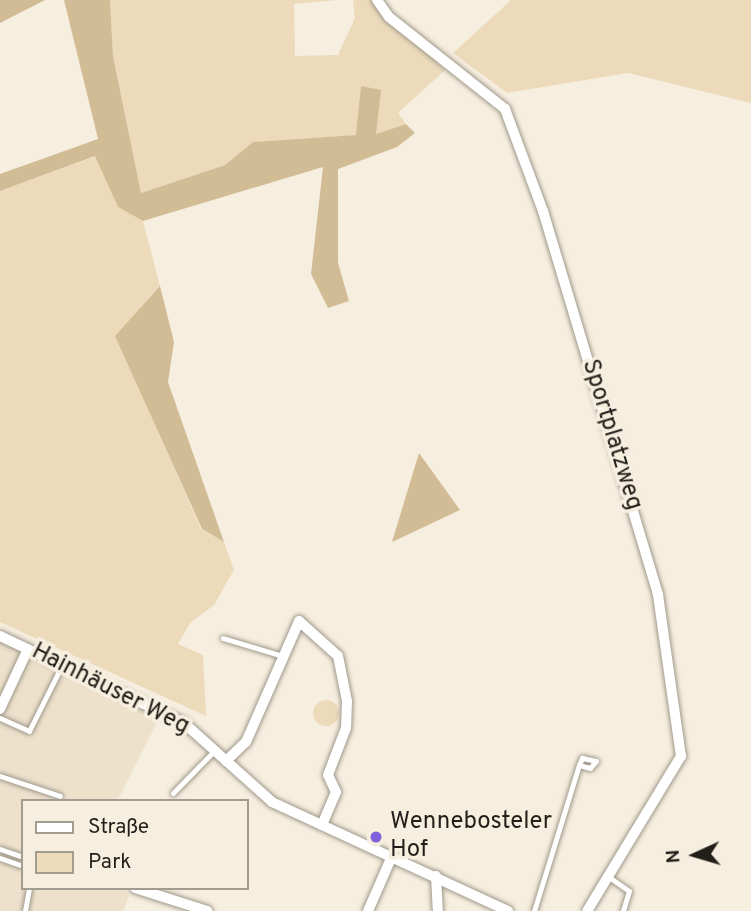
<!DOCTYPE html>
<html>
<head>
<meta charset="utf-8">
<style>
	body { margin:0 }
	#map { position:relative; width:751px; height:911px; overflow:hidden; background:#f6eedf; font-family:Overpass,sans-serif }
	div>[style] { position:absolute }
	.built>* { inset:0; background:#ede1cc }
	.green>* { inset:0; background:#ecdabb }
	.round { border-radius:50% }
	.forest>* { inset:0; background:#d2bc96 }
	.roads { filter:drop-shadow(0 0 2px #a0998b) drop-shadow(0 0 2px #a0998b) }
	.lane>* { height:5px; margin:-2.5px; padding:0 2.5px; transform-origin:2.5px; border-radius:2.5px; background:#fff }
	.street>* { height:10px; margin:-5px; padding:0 5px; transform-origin:5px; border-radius:5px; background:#fff }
	.dots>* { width:19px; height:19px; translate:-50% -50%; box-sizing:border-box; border:4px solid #f6eedf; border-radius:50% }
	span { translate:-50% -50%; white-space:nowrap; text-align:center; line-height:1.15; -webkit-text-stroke:7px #f6eedf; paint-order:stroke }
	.street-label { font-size:24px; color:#221f1a }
	.poi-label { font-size:24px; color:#221f1a }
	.left { translate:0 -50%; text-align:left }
	.legend { position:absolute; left:21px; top:799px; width:228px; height:91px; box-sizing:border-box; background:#f6eedf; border:2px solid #a19b90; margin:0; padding:9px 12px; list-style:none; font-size:21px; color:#221f1a }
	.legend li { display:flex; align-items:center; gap:14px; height:35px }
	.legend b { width:35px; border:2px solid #a19b90 }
	.north { position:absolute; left:660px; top:820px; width:70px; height:70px; -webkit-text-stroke:5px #f6eedf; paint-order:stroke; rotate:266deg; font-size:19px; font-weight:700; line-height:28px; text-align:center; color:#221f1a }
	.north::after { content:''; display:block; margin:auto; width:24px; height:32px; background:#221f1a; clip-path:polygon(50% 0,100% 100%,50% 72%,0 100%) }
</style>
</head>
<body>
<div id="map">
	<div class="built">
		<div style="clip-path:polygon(0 637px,159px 719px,117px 801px,23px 801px,23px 888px,124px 888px,129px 896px,123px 911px,0 911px)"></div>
	</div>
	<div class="green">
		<div style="clip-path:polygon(110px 0,337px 0,294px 4px,295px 56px,338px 55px,355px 18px,353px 0,373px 0,445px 70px,398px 113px,406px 124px,376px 134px,253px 142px,225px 165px,141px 193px,113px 56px)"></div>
		<div style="clip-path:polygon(511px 0,751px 0,751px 103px,628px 73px,507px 93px,453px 53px)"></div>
		<div style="clip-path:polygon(96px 156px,118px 207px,143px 221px,160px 286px,116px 336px,201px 529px,224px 542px,234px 570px,214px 605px,190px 623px,178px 644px,203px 655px,206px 716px,0 622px,0 191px)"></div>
		<div class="round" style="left:313px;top:700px;width:26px;height:26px"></div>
	</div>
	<div class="forest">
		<div style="clip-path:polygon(0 0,45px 0,0 23px)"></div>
		<div style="clip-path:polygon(64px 0,110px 0,113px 56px,141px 193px,225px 165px,253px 142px,356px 135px,361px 86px,381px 90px,376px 134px,406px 124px,415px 133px,397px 147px,338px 169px,338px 263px,349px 301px,328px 308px,311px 274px,323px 167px,143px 221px,118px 207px,95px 156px,0 191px,0 174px,98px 139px)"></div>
		<div style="clip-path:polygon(160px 286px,174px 342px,168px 382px,224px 542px,202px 529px,115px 336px)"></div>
		<div style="clip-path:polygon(419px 453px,460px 510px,392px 542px)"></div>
	</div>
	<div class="roads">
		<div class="lane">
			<div style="left:223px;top:638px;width:63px;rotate:16.7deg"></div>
			<div style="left:0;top:718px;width:32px;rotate:24deg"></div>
			<div style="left:29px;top:731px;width:74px;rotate:-63.4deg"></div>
			<div style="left:0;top:776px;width:63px;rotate:18.4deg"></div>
			<div style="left:173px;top:793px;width:59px;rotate:-45.7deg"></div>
			<div style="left:0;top:849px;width:24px;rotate:19deg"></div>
			<div style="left:0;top:858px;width:24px;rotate:19deg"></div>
			<div style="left:609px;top:877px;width:24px;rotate:35deg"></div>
			<div style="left:629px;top:891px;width:21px;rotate:107deg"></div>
			<div style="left:25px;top:911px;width:23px;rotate:-80deg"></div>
			<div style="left:534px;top:911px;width:153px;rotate:-72.9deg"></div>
			<div style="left:579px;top:765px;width:8px;rotate:-67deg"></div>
			<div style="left:582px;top:758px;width:14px;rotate:12deg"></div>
			<div style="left:596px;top:761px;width:9px;rotate:131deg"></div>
			<div style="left:590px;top:768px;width:11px;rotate:-165deg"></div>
		</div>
		<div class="street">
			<div style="left:377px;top:0;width:21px;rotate:55deg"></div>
			<div style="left:389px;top:17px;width:148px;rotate:38.4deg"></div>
			<div style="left:505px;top:109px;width:109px;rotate:69.6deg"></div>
			<div style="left:543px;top:211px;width:401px;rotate:73.3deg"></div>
			<div style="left:658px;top:595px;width:163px;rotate:81.9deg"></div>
			<div style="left:681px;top:756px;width:181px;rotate:121.2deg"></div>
			<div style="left:0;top:636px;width:204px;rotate:25.3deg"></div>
			<div style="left:184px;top:723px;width:118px;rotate:41.9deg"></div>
			<div style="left:272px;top:802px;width:260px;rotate:24.8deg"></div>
			<div style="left:0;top:709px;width:66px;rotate:-65deg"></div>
			<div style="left:226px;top:761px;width:28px;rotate:-44deg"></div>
			<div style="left:246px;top:742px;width:132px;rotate:-66.3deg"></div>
			<div style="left:299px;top:621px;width:52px;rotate:41.9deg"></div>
			<div style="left:338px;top:656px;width:46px;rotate:78.7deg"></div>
			<div style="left:347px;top:701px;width:27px;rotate:92deg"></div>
			<div style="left:346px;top:728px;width:50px;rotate:111deg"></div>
			<div style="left:328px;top:775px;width:19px;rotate:65deg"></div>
			<div style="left:336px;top:792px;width:36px;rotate:113deg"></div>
			<div style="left:436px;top:876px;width:35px;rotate:87deg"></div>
			<div style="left:135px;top:888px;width:76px;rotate:17.7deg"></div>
			<div style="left:368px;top:911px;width:60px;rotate:-66.4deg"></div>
		</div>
	</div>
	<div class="dots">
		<div style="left:376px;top:837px;background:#8061dc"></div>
	</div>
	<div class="street-label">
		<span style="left:611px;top:435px;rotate:73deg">Sportplatzweg</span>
		<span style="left:110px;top:690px;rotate:27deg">Hainhäuser Weg</span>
	</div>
	<div class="poi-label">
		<span class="left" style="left:390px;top:837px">Wennebosteler<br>Hof</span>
	</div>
	<ul class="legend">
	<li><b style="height:9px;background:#fff"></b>Straße</li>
	<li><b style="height:19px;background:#ecdabb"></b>Park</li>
	</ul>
	<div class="north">N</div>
</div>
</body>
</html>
